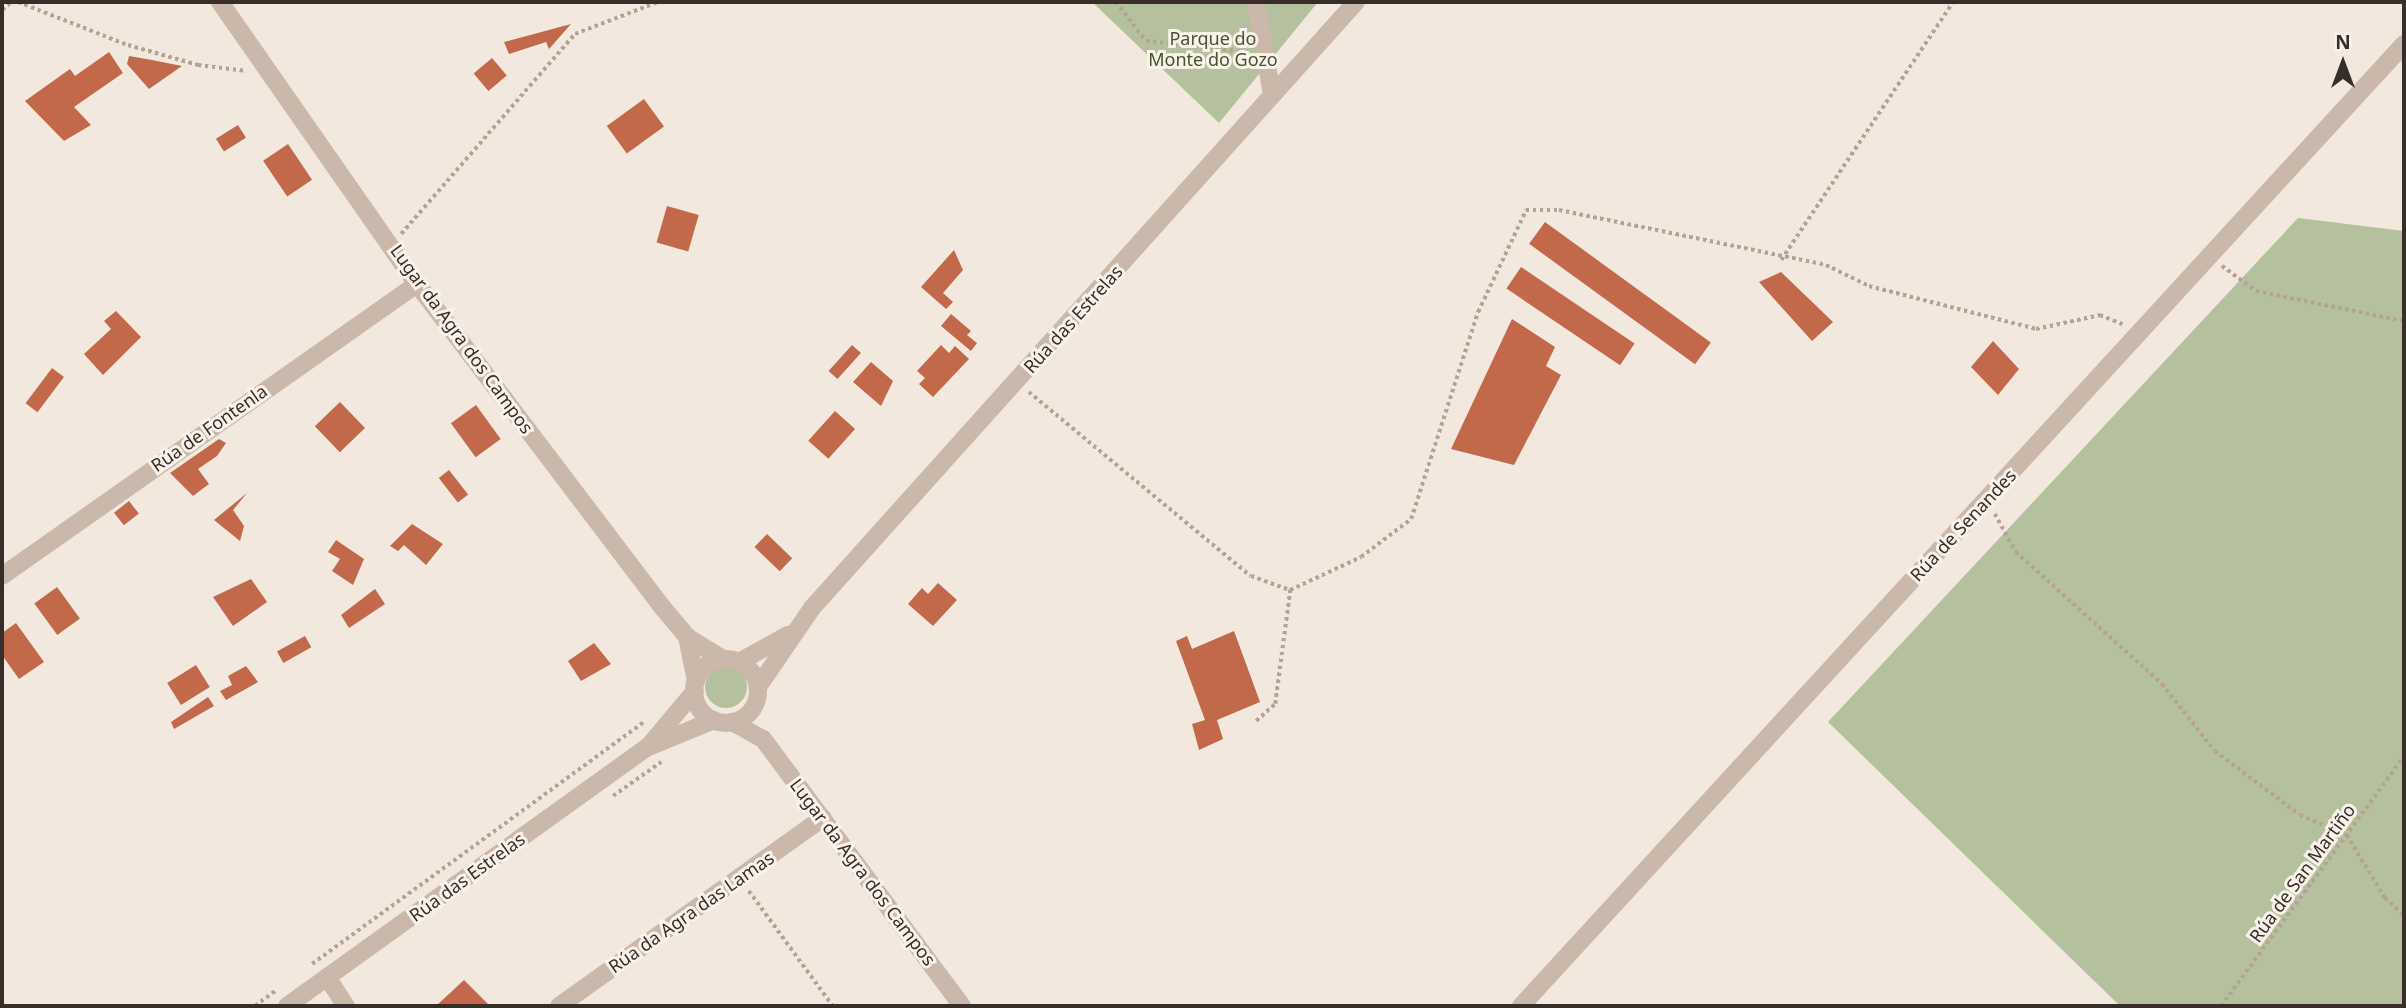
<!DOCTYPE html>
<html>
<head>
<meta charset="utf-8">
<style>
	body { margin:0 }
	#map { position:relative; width:2406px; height:1008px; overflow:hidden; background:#f2e8de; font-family:"Noto Sans",sans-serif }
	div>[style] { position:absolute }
	.green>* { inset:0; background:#b5c19e }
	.round { border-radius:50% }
	.building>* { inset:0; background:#c2684b; transform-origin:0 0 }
	.path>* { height:3.5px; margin-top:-1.75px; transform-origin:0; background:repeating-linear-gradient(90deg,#b6a294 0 3.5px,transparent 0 7px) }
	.minor>* { height:18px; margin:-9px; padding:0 9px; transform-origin:9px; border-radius:9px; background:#cab8aa }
	.tertiary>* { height:18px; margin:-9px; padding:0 9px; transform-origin:9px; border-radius:9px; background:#cab8aa }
	.tertiary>.ring { margin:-9px; padding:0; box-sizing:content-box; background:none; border:18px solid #cab8aa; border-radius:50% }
	span { translate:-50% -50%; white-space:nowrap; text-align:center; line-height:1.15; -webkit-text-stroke:6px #f9f2ea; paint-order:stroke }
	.park-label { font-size:18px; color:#47552e }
	.street-label { font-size:18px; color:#372e29 }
	.frame { position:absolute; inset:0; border:4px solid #372e29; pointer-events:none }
	.north { position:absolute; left:2308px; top:28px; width:70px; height:70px; -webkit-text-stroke:5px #f9f2ea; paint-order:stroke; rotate:0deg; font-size:19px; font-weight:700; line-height:28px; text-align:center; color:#372e29 }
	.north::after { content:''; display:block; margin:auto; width:24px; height:32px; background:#372e29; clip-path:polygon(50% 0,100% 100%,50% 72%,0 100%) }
</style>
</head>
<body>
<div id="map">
	<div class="green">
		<div style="clip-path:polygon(1092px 2px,1318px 2px,1219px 123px)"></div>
		<div style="clip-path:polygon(2298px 218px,2404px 231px,2404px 1006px,2120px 1006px,1828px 722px)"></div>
		<div class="round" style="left:705px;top:666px;width:42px;height:42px"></div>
	</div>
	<div class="building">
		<div style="clip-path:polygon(571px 24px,549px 49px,546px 42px,509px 54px,504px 42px)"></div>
		<div style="clip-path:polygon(109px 52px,123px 73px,74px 107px,91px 125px,64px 141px,25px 101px,70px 69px,75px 76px)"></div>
		<div style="clip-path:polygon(129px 56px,152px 60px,182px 66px,149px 89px,127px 64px)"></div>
		<div style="left:492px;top:58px;width:23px;height:24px;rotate:50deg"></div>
		<div style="left:644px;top:99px;width:34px;height:46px;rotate:54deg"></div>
		<div style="left:238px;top:125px;width:15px;height:26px;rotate:58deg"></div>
		<div style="left:288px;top:144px;width:43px;height:30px;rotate:56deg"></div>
		<div style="left:667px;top:206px;width:33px;height:38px;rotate:16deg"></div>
		<div style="left:1545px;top:222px;width:205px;height:27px;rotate:36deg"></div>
		<div style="clip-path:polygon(954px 250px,963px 270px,943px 293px,953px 302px,946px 309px,921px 287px)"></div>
		<div style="left:1521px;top:267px;width:137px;height:26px;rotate:34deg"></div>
		<div style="clip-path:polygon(1781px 272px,1833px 322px,1812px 341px,1759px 282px)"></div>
		<div style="clip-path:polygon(116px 311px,141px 337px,103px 375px,84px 354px,111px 329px,104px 321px)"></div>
		<div style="clip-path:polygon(951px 314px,971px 331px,967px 335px,977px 343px,971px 351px,941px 326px)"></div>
		<div style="clip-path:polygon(1512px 319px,1555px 347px,1546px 366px,1561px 375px,1514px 465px,1451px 449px)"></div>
		<div style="clip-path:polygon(1993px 341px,2019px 369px,1998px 395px,1971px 367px)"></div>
		<div style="left:852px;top:345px;width:12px;height:35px;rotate:42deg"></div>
		<div style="clip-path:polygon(941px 345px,949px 353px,955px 346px,969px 359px,933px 397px,919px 384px,925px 378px,917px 371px)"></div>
		<div style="clip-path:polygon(871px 362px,893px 381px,881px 406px,853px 382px)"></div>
		<div style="left:52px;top:368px;width:15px;height:44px;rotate:37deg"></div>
		<div style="left:340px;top:402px;width:36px;height:35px;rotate:46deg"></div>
		<div style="left:476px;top:405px;width:42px;height:31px;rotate:54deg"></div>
		<div style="left:835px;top:411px;width:27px;height:40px;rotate:42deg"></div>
		<div style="clip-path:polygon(219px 439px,226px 443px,217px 456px,198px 469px,209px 484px,193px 496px,170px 473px)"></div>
		<div style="left:449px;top:470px;width:31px;height:13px;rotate:52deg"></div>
		<div style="clip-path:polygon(247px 493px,233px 510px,244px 526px,240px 541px,214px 520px)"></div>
		<div style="left:129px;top:501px;width:16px;height:19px;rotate:52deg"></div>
		<div style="clip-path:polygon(412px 524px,443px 544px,426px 565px,404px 545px,398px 551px,390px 546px)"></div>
		<div style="left:767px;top:534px;width:35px;height:18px;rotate:44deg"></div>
		<div style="clip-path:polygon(336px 540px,364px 559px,353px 585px,332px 571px,340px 559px,328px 552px)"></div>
		<div style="clip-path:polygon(251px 579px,267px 602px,233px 626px,213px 597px)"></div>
		<div style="clip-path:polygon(938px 583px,957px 600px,933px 626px,908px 604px,922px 588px,928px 594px)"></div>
		<div style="left:57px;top:587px;width:39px;height:28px;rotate:54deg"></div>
		<div style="clip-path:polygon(375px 589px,385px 604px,349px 628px,341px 615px)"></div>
		<div style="clip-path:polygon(16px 623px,44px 662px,19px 679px,2px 655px,2px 633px)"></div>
		<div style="clip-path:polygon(1234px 631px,1260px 702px,1217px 720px,1223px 739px,1199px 750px,1192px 724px,1205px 720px,1176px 641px,1187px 636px,1192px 649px)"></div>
		<div style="left:305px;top:636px;width:13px;height:32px;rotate:61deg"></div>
		<div style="clip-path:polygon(594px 643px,611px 664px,581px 681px,568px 661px)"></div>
		<div style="left:196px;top:665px;width:26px;height:34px;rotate:58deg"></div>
		<div style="clip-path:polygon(246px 666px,258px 682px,226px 700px,220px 691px,232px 685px,228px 676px)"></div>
		<div style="clip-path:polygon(208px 697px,214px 706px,174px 729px,171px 722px)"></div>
		<div style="clip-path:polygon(464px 980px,490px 1006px,436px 1006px)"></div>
	</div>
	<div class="path">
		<div style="left:18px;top:2px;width:118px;rotate:21.4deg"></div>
		<div style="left:128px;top:45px;width:73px;rotate:15.9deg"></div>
		<div style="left:198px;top:65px;width:49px;rotate:7deg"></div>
		<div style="left:1116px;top:2px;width:49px;rotate:52.4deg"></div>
		<div style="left:1146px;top:41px;width:102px;rotate:6.2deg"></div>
		<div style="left:2px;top:10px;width:12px;rotate:-42deg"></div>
		<div style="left:401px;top:234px;width:265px;rotate:-49deg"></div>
		<div style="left:575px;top:34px;width:89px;rotate:-21.1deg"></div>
		<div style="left:1781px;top:260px;width:310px;rotate:-56.3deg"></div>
		<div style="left:2222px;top:266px;width:42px;rotate:36.3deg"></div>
		<div style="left:2256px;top:291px;width:151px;rotate:11.5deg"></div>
		<div style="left:1029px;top:392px;width:288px;rotate:39.7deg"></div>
		<div style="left:1251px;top:576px;width:41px;rotate:19.7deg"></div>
		<div style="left:1290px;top:590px;width:78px;rotate:-24.9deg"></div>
		<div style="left:1361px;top:557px;width:63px;rotate:-37.2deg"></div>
		<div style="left:1411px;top:519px;width:218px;rotate:-72.1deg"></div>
		<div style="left:1478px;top:312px;width:113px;rotate:-64.8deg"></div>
		<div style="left:1526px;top:210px;width:33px"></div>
		<div style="left:1559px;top:210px;width:273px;rotate:11.6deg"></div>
		<div style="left:1826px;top:265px;width:48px;rotate:26deg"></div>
		<div style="left:1869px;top:286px;width:172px;rotate:14.4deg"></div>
		<div style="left:2036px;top:329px;width:66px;rotate:-12.3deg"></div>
		<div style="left:2100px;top:315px;width:27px;rotate:22deg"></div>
		<div style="left:1995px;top:514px;width:43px;rotate:61.1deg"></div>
		<div style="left:2016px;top:552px;width:197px;rotate:42.1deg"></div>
		<div style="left:2162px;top:684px;width:85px;rotate:51.7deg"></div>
		<div style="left:2215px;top:751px;width:106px;rotate:37deg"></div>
		<div style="left:2300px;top:815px;width:51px;rotate:23.1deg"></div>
		<div style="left:2347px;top:835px;width:74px;rotate:58.9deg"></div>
		<div style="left:2385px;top:898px;width:25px;rotate:42deg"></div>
		<div style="left:1256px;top:721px;width:25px;rotate:-42deg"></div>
		<div style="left:1275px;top:704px;width:115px;rotate:-82.5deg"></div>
		<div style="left:613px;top:796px;width:59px;rotate:-35.3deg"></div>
		<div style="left:749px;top:891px;width:142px;rotate:53.9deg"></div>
		<div style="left:312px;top:964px;width:412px;rotate:-36.1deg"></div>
		<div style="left:255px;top:1006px;width:25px;rotate:-37deg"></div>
		<div style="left:2221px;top:1006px;width:310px;rotate:-53.8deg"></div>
	</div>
	<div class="minor">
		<div style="left:220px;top:2px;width:344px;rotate:55.1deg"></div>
		<div style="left:417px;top:284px;width:407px;rotate:52.8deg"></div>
		<div style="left:663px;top:608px;width:38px;rotate:50deg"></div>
		<div style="left:687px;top:637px;width:42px;rotate:31.4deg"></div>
		<div style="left:1256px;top:2px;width:94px;rotate:80.2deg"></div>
		<div style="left:2px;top:576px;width:507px;rotate:-35.13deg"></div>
		<div style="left:687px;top:637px;width:45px;rotate:78.4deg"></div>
		<div style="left:327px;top:977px;width:35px;rotate:57deg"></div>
		<div style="left:559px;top:1006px;width:324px;rotate:-35.5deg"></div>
		<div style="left:1521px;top:1006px;width:1306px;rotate:-47.45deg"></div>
	</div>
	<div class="tertiary">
		<div class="ring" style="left:694px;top:659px;width:46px;height:46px"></div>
		<div style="left:739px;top:662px;width:56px;rotate:-28.9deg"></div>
		<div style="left:758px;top:687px;width:96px;rotate:-55.6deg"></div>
		<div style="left:812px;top:608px;width:814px;rotate:-48.09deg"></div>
		<div style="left:732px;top:722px;width:35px;rotate:29deg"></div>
		<div style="left:763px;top:739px;width:333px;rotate:53.3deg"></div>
		<div style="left:651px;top:746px;width:68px;rotate:-22.4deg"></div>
		<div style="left:287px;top:1006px;width:444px;rotate:-35.7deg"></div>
		<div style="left:648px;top:747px;width:73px;rotate:-50deg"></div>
	</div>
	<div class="park-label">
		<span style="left:1213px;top:49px">Parque do<br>Monte do Gozo</span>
	</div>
	<div class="street-label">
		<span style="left:1073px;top:319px;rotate:-48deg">Rúa das Estrelas</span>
		<span style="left:462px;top:339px;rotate:54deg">Lugar da Agra dos Campos</span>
		<span style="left:209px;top:428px;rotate:-35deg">Rúa de Fontenla</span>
		<span style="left:1963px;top:525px;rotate:-47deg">Rúa de Senandes</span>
		<span style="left:863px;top:872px;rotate:53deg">Lugar da Agra dos Campos</span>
		<span style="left:2302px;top:873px;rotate:-54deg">Rúa de San Martiño</span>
		<span style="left:467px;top:877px;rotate:-36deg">Rúa das Estrelas</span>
		<span style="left:691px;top:912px;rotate:-35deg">Rúa da Agra das Lamas</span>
	</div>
	<div class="frame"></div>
	<div class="north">N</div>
</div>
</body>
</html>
